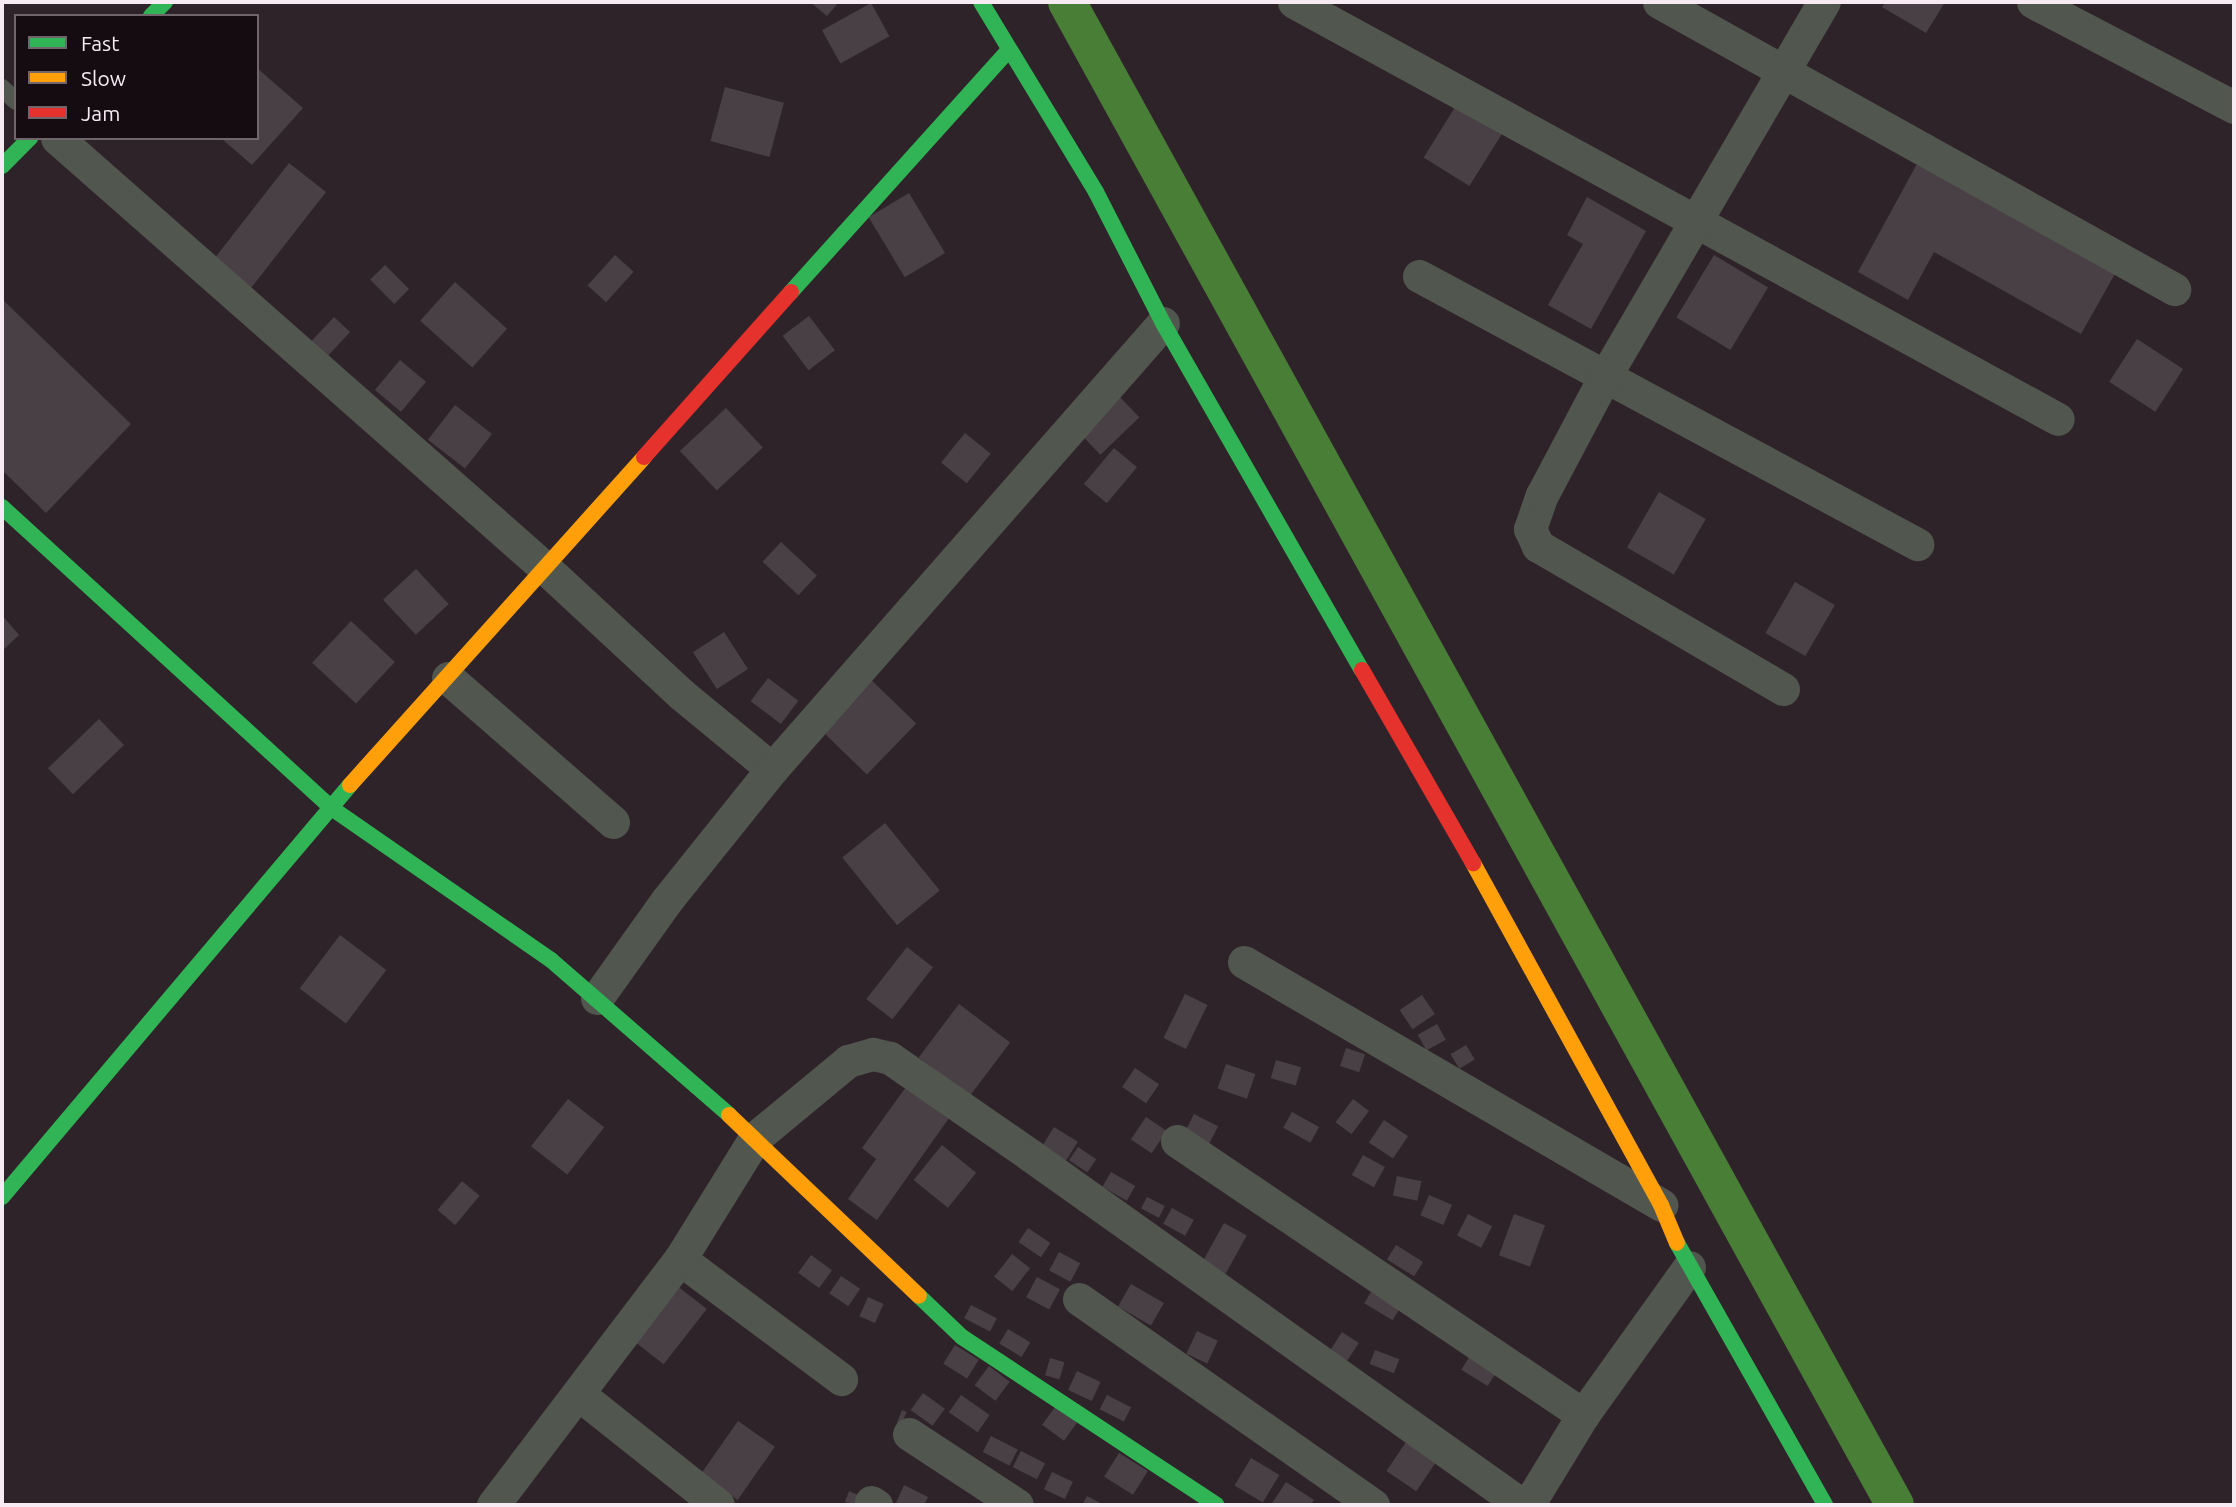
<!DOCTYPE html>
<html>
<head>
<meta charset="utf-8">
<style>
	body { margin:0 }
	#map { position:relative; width:2236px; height:1507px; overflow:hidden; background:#2e2329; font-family:Ubuntu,sans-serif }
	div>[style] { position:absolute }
	.canal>* { height:38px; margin:-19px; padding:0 19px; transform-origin:19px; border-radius:19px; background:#497e37 }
	.building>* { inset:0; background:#494045; transform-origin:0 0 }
	.lane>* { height:18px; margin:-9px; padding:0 9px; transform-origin:9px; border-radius:9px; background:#51564e }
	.street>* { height:33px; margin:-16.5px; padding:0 16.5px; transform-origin:16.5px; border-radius:16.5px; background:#51564e }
	.fast>* { height:16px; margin:-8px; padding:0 8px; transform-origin:8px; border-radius:8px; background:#30b455 }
	.slow>* { height:16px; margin:-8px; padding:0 8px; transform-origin:8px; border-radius:8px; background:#ff9f0a }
	.jam>* { height:16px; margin:-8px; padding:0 8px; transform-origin:8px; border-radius:8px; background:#e5322d }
	span { translate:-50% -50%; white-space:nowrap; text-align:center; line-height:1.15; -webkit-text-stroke:7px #140c11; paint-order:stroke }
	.frame { position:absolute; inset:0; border:4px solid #f7eaf2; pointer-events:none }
	.legend { position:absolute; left:14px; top:14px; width:245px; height:126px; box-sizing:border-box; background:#140c11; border:2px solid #6f656b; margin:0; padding:9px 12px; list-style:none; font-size:21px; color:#f7eaf2 }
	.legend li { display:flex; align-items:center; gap:14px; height:35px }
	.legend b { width:35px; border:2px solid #6f656b }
</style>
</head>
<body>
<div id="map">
	<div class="canal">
		<div style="left:1067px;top:2px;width:1716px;rotate:61.15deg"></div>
	</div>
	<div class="building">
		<div style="clip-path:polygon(810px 2px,839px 2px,827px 16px)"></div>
		<div style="clip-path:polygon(1886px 2px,1945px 2px,1926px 33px,1882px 7px)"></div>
		<div style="left:871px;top:3px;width:38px;height:56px;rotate:61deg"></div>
		<div style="clip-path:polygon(257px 68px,303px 108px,252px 165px,221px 138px,257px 138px)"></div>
		<div style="left:725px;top:87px;width:61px;height:56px;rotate:15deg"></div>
		<div style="left:1457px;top:104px;width:54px;height:63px;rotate:32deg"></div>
		<div style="clip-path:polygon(1918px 162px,2116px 272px,2081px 334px,1934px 252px,1908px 300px,1858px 272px)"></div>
		<div style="left:289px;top:163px;width:47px;height:131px;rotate:38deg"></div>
		<div style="left:909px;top:193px;width:70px;height:47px;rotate:59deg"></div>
		<div style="clip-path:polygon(1587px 197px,1646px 231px,1591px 329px,1548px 305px,1583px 244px,1567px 235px)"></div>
		<div style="left:615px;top:255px;width:25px;height:41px;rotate:42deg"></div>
		<div style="left:1714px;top:255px;width:63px;height:73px;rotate:31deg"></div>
		<div style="left:385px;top:265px;width:34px;height:21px;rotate:45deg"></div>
		<div style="left:455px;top:282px;width:70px;height:52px;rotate:42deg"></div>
		<div style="clip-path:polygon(2px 299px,131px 424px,46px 513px,2px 470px)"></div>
		<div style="left:809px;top:316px;width:43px;height:33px;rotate:53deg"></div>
		<div style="left:334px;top:317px;width:22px;height:42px;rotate:43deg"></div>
		<div style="left:2137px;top:339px;width:55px;height:51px;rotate:33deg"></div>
		<div style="left:400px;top:360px;width:34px;height:39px;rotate:40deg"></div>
		<div style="left:1115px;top:392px;width:35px;height:54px;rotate:46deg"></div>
		<div style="left:455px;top:405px;width:47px;height:44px;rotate:38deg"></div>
		<div style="left:726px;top:408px;width:54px;height:63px;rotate:47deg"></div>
		<div style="left:965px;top:433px;width:33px;height:38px;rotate:39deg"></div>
		<div style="left:1114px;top:448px;width:30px;height:47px;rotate:40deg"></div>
		<div style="left:1659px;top:492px;width:54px;height:64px;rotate:30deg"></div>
		<div style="left:781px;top:542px;width:49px;height:27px;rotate:43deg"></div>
		<div style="left:416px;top:569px;width:48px;height:45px;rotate:47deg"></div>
		<div style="left:1795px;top:582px;width:46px;height:59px;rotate:30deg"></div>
		<div style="clip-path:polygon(2px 615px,19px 635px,2px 651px)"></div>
		<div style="left:351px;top:621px;width:60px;height:57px;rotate:43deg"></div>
		<div style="left:724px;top:632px;width:44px;height:37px;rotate:57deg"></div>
		<div style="left:863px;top:672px;width:74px;height:71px;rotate:44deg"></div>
		<div style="left:768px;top:678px;width:38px;height:29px;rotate:37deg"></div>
		<div style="left:99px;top:719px;width:36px;height:71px;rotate:46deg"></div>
		<div style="left:885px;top:823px;width:87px;height:55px;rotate:51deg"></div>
		<div style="left:340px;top:935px;width:58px;height:67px;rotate:37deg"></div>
		<div style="left:907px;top:947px;width:33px;height:66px;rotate:38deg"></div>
		<div style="left:1185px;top:994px;width:25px;height:49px;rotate:26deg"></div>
		<div style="left:1422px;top:995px;width:23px;height:27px;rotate:56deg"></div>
		<div style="left:959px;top:1004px;width:64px;height:67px;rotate:37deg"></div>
		<div style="left:1437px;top:1024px;width:18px;height:22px;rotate:61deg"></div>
		<div style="left:1466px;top:1045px;width:17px;height:18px;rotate:59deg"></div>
		<div style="left:1346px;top:1048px;width:20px;height:19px;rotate:18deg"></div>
		<div style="left:1276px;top:1060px;width:26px;height:19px;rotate:16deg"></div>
		<div style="left:1226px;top:1064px;width:31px;height:26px;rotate:19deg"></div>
		<div style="left:1135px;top:1068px;width:29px;height:23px;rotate:34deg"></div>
		<div style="clip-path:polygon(906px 1087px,949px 1118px,877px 1220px,848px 1199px,876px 1159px,862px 1148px)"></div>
		<div style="left:568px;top:1099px;width:46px;height:60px;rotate:38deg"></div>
		<div style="left:1353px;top:1099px;width:20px;height:29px;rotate:37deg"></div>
		<div style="left:1292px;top:1112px;width:31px;height:18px;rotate:29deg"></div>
		<div style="left:1194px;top:1114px;width:27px;height:22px;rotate:27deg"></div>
		<div style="left:1146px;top:1117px;width:25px;height:27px;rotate:34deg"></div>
		<div style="left:1384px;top:1120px;width:29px;height:27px;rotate:34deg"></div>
		<div style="left:1054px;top:1127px;width:28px;height:32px;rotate:32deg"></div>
		<div style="left:942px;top:1145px;width:44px;height:45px;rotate:39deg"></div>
		<div style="left:1078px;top:1147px;width:22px;height:16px;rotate:34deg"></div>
		<div style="left:1363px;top:1155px;width:25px;height:23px;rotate:29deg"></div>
		<div style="left:1111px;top:1172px;width:28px;height:17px;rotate:30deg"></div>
		<div style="left:1397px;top:1176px;width:25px;height:20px;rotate:12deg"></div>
		<div style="left:462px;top:1181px;width:23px;height:38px;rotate:40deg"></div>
		<div style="left:1429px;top:1195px;width:25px;height:22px;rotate:23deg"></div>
		<div style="left:1147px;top:1197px;width:20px;height:13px;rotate:27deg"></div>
		<div style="left:1172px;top:1208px;width:25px;height:18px;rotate:29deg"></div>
		<div style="left:1468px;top:1214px;width:27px;height:24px;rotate:27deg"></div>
		<div style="left:1514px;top:1214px;width:33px;height:44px;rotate:20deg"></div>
		<div style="left:1224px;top:1223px;width:26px;height:56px;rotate:29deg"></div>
		<div style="left:1028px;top:1228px;width:27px;height:17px;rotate:34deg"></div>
		<div style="left:1396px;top:1245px;width:32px;height:17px;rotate:32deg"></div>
		<div style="left:1059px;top:1252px;width:24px;height:21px;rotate:28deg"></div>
		<div style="left:1012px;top:1254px;width:23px;height:29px;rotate:38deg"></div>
		<div style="left:811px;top:1255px;width:26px;height:22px;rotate:36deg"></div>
		<div style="left:841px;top:1276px;width:23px;height:21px;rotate:34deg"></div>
		<div style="left:1037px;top:1277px;width:26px;height:23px;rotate:28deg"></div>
		<div style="left:1131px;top:1284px;width:38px;height:26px;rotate:30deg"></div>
		<div style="left:676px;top:1285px;width:39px;height:70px;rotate:38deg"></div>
		<div style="left:1371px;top:1292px;width:33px;height:13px;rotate:31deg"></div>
		<div style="left:868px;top:1297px;width:17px;height:21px;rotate:24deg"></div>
		<div style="left:971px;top:1305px;width:29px;height:15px;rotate:27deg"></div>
		<div style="left:1008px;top:1329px;width:26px;height:17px;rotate:31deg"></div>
		<div style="left:1197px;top:1331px;width:23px;height:25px;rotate:25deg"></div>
		<div style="left:1342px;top:1332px;width:20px;height:25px;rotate:33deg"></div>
		<div style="left:955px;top:1345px;width:28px;height:22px;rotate:32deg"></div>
		<div style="left:1375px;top:1350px;width:26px;height:15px;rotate:21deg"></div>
		<div style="left:1473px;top:1351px;width:31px;height:22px;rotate:32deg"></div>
		<div style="left:1050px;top:1358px;width:15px;height:18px;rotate:16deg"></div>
		<div style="left:989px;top:1366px;width:26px;height:24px;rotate:37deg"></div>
		<div style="left:1077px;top:1371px;width:26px;height:21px;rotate:25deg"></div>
		<div style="left:923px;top:1393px;width:27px;height:21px;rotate:36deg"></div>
		<div style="left:961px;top:1395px;width:35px;height:21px;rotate:35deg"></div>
		<div style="left:1107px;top:1395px;width:27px;height:16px;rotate:27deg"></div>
		<div style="left:1058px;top:1403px;width:27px;height:27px;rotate:36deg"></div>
		<div style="left:902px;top:1410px;width:5px;height:14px;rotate:22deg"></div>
		<div style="left:738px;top:1421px;width:45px;height:65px;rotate:35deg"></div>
		<div style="left:991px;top:1436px;width:30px;height:18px;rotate:27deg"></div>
		<div style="left:1406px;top:1442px;width:36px;height:35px;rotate:34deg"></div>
		<div style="left:1021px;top:1451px;width:27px;height:18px;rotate:27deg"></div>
		<div style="left:1119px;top:1453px;width:34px;height:28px;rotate:32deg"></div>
		<div style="left:1251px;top:1458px;width:33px;height:32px;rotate:31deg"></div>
		<div style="left:1052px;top:1472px;width:23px;height:19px;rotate:25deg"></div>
		<div style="clip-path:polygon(1286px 1482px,1314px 1500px,1311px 1505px,1271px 1505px)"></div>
		<div style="clip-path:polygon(904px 1485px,928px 1497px,924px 1505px,896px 1503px)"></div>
		<div style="clip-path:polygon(849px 1491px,863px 1497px,860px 1505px,845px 1502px)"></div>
		<div style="clip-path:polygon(1087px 1496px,1104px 1505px,1082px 1505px)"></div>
	</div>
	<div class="lane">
		<div style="left:2px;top:88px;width:19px;rotate:43deg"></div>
	</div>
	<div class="street">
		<div style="left:1294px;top:2px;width:870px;rotate:28.63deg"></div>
		<div style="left:1659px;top:2px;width:590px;rotate:29.13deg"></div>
		<div style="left:2033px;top:2px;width:227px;rotate:27.6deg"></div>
		<div style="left:57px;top:138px;width:649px;rotate:41.38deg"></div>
		<div style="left:544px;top:567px;width:187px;rotate:42.8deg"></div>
		<div style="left:681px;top:694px;width:118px;rotate:39.5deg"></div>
		<div style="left:1419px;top:276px;width:566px;rotate:28.29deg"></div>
		<div style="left:448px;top:678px;width:219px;rotate:41.1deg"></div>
		<div style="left:1783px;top:689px;width:284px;rotate:-149.7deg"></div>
		<div style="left:1538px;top:546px;width:19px;rotate:-115deg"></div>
		<div style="left:1530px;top:529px;width:36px;rotate:-71deg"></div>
		<div style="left:1542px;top:495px;width:132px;rotate:-62.1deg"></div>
		<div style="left:1604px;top:378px;width:436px;rotate:-59.7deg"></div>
		<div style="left:1244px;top:962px;width:483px;rotate:30.2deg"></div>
		<div style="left:597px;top:998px;width:120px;rotate:-54.5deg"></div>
		<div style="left:667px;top:900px;width:168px;rotate:-51.3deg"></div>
		<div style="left:772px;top:769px;width:593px;rotate:-48.76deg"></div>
		<div style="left:1177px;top:1141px;width:490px;rotate:34deg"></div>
		<div style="left:680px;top:1259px;width:201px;rotate:36.7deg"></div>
		<div style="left:1079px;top:1299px;width:359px;rotate:35deg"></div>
		<div style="left:581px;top:1396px;width:175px;rotate:38.5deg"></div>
		<div style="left:909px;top:1434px;width:129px;rotate:33.3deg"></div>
		<div style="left:871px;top:1502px;width:6px;rotate:31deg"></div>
		<div style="left:493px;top:1505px;width:309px;rotate:-52.8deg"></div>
		<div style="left:680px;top:1259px;width:142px;rotate:-58.2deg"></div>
		<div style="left:755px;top:1138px;width:121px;rotate:-39.6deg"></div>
		<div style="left:848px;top:1061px;width:26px;rotate:-16deg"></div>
		<div style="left:873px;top:1054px;width:17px;rotate:13deg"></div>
		<div style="left:890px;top:1058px;width:170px;rotate:34.7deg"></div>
		<div style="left:1030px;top:1155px;width:604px;rotate:35.43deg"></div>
		<div style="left:1528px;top:1505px;width:105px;rotate:-58.6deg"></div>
		<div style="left:1583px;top:1415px;width:182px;rotate:-54.4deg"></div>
	</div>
	<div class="fast">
		<div style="left:981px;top:2px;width:222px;rotate:58.8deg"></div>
		<div style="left:1096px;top:192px;width:147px;rotate:62.9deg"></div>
		<div style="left:1163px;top:323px;width:400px;rotate:60.2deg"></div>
		<div style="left:151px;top:16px;width:20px;rotate:-45deg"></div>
		<div style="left:2px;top:166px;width:40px;rotate:-45deg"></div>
		<div style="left:791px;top:292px;width:323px;rotate:-48deg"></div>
		<div style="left:2px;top:507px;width:445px;rotate:42.4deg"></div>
		<div style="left:330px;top:807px;width:269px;rotate:34.7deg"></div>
		<div style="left:551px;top:960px;width:236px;rotate:41deg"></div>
		<div style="left:2px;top:1197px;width:539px;rotate:-49.81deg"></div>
		<div style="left:1677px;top:1243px;width:301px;rotate:60.5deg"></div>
		<div style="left:919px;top:1296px;width:59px;rotate:43.6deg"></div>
		<div style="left:962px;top:1337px;width:305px;rotate:33.4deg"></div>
	</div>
	<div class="slow">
		<div style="left:350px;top:785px;width:440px;rotate:-48.1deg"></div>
		<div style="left:1473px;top:863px;width:390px;rotate:61.2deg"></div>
		<div style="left:1661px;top:1205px;width:41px;rotate:67.2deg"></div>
		<div style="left:729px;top:1115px;width:262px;rotate:43.6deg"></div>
	</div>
	<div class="jam">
		<div style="left:644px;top:457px;width:221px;rotate:-48.3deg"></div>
		<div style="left:1362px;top:670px;width:223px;rotate:60.1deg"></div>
	</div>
	<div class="frame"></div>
	<ul class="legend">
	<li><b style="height:9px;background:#30b455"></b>Fast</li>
	<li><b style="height:9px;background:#ff9f0a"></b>Slow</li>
	<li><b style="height:9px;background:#e5322d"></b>Jam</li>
	</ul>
</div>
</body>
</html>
